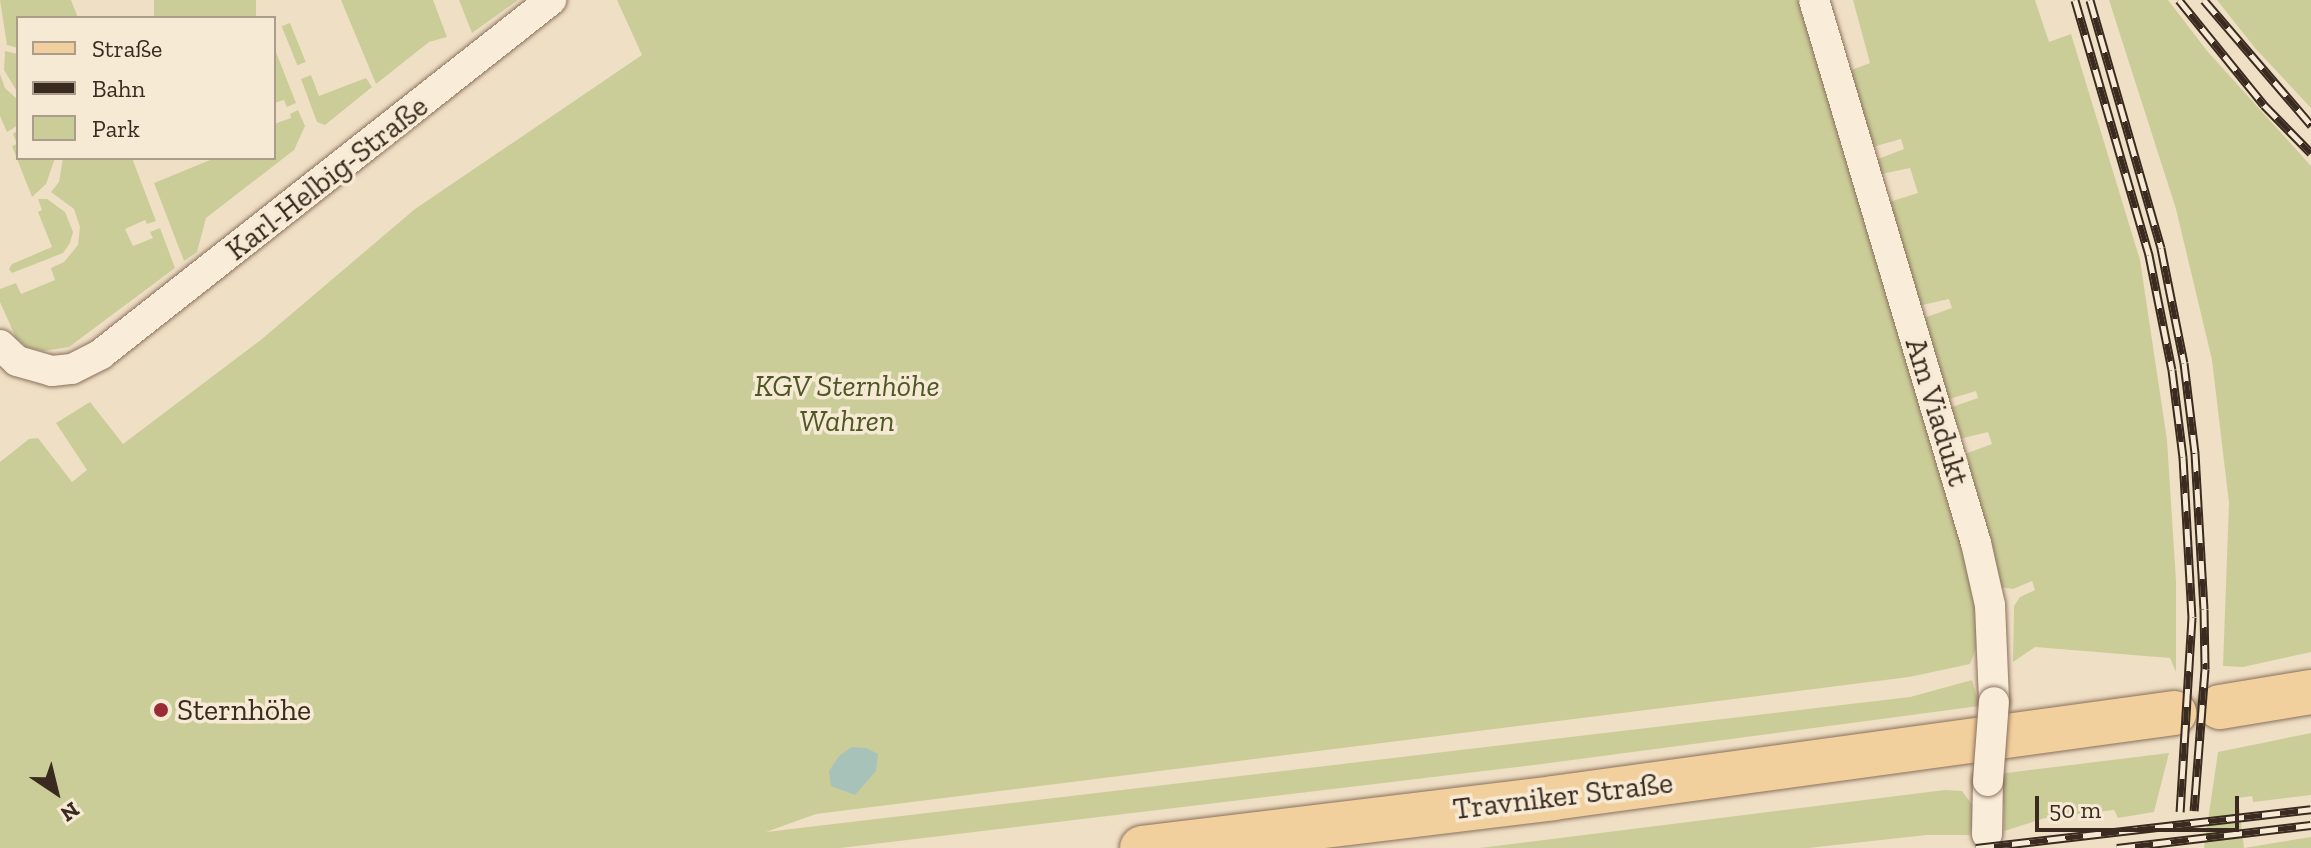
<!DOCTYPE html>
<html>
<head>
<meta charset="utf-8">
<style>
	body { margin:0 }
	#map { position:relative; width:2311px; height:848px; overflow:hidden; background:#efdfc5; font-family:"Zilla Slab",serif }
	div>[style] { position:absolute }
	.green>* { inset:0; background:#cbcd99; transform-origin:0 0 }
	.water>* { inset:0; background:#a7c2b8 }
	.roads { filter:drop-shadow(0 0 2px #8a705b) drop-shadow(0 0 2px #8a705b) }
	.street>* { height:30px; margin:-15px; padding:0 15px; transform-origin:15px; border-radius:15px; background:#f9edd9 }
	.primary>* { height:44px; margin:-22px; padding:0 22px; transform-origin:22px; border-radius:22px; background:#f2d09d }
	.rail>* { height:9px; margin-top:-4.5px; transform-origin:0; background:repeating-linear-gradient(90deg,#f6ead5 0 18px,#3a2a1f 0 36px); box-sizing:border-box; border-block:2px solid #3a2a1f }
	.bridges { filter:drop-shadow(0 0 2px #8a705b) drop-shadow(0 0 2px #8a705b) }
	.street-bridge>* { height:30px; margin:-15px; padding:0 15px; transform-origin:15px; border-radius:15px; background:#f9edd9 }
	.dots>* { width:22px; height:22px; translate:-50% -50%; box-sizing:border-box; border:4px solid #f6ead5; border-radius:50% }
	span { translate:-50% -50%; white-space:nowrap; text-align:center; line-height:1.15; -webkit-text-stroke:7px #f6ead5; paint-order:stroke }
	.street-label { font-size:30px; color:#3a2a1f }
	.park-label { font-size:30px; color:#4e5725; font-style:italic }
	.poi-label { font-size:30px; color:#3a2a1f }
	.left { translate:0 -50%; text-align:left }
	.legend { position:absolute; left:16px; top:16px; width:260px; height:144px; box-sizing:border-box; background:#f6ead5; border:2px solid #ab9d8c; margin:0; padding:10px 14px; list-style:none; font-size:24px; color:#3a2a1f }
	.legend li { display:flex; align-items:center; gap:16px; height:40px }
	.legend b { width:40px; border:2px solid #ab9d8c }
	.north { position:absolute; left:16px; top:752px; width:80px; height:80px; -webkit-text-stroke:6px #f6ead5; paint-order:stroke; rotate:145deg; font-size:22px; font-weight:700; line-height:32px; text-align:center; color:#3a2a1f }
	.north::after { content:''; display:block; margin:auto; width:28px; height:36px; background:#3a2a1f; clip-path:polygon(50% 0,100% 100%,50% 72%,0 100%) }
	.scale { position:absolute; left:2035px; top:796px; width:204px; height:36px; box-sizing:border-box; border:4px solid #3a2a1f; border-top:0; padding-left:10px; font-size:24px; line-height:28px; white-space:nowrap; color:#3a2a1f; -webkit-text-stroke:6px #f6ead5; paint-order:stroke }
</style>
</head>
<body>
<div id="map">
	<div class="green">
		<div style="clip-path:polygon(0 0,71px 0,78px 18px,18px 18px,18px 48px,7px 45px)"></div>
		<div style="left:154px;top:0;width:102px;height:19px"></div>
		<div style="clip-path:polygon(341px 0,433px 0,447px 37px,429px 42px,376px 84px)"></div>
		<div style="clip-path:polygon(459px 0,518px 0,472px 33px)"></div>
		<div style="clip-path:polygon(617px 0,1798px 0,1966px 561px,1976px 614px,1977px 646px,1970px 664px,1909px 677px,816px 814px,766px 832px,1910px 697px,1972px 680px,1979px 706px,1542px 764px,840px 848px,0 848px,0 462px,29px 439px,38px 438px,72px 482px,87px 470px,56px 423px,90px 402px,123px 444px,262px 339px,415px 209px,642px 55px)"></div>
		<div style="clip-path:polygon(1853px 0,2035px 0,2049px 42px,2071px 34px,2140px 260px,2167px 440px,2176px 581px,2176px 672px,2170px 658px,2035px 647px,2013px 662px,2014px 606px,2020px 597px,2035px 590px,2032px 581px,2013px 589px,2000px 587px,1963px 458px,1965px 454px,1992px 444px,1988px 432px,1959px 439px,1949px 408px,1978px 398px,1976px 391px,1946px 400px,1921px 319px,1952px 308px,1949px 299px,1918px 306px,1886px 203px,1918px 193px,1910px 168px,1877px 175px,1873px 161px,1904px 149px,1901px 139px,1869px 148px,1849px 71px,1870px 63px)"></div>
		<div style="clip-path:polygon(2109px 0,2168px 0,2208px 52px,2311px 166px,2311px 652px,2243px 667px,2223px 666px,2229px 503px,2212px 360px,2176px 209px)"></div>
		<div style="clip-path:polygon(2217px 0,2311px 0,2311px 108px,2255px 48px)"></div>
		<div style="left:290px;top:23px;width:42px;height:9px;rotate:68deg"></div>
		<div style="clip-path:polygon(274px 47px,296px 103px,287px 107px,284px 100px,274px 103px)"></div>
		<div style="clip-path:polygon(5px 51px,18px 54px,18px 93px,4px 70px)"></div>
		<div style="clip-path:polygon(0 74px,5px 88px,18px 100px,18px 125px,7px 132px,0 116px)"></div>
		<div style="clip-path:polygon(311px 75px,319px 96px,366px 78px,372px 87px,325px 125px,317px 122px,301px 79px)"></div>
		<div style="clip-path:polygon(298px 110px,305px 126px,294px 150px,206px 218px,197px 252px,184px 261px,154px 183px,215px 158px,274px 158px,274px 124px,291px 118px,290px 114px)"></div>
		<div style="clip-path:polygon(18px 130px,18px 158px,55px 158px,46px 184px,32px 197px,12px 146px,17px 144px,13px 134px)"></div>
		<div style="clip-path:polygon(63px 158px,132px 158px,156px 221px,147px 224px,145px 220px,125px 229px,133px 246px,153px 238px,150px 232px,160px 228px,175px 268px,69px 347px,43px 351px,27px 347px,16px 338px,0 302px,0 289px,16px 283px,21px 294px,55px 280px,51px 268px,64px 262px,78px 245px,80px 227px,74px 209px,51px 192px,59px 182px)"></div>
		<div style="clip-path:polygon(38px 199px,47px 199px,65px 212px,73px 232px,70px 243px,63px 253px,12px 273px,9px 269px,12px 264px,52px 247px,38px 212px,42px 210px)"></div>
		<div style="clip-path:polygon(2311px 733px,2311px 795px,2253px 802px,2252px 796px,2238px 798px,2244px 848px,2311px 837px,2311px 848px,2204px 848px,2218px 752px)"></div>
		<div style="clip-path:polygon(2169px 753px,2154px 812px,2118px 818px,2114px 810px,2045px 818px,2004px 831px,2004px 803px,1996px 804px,1998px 774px)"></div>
		<div style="clip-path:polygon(1945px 790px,1962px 791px,1973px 806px,1974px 821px,1969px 835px,1927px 835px,1808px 848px,1479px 848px)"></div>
	</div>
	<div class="water">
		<div style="clip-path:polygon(852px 747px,866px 748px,878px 754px,876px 771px,855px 795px,831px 786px,829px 771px,839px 756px)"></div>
	</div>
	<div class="roads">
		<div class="street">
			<div style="left:1814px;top:0;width:567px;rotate:73.39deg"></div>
			<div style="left:1976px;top:543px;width:64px;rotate:77.3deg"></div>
			<div style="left:1990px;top:605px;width:97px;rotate:87.6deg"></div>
			<div style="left:0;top:345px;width:23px;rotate:43deg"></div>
			<div style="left:17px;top:361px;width:36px;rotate:16deg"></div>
			<div style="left:52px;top:371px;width:20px;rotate:-6deg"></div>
			<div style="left:72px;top:369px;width:33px;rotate:-27deg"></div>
			<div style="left:101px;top:354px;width:573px;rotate:-38.19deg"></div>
			<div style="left:1987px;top:834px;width:53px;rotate:-88.9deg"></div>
		</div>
		<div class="primary">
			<div style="left:2220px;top:707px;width:92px;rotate:-9.4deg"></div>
			<div style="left:1999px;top:737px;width:177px;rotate:-7.8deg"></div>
			<div style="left:1142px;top:848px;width:414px;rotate:-6.9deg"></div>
			<div style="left:1553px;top:798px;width:434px;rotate:-7.8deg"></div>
		</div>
	</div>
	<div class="rail">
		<div style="left:2075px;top:0;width:266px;rotate:73.8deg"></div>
		<div style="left:2149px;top:255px;width:117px;rotate:78.7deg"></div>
		<div style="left:2172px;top:370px;width:88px;rotate:82.8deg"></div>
		<div style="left:2183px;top:457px;width:160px;rotate:86.8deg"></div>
		<div style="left:2192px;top:617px;width:195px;rotate:93.5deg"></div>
		<div style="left:2090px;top:0;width:258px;rotate:74deg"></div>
		<div style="left:2161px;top:248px;width:117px;rotate:78.7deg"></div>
		<div style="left:2184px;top:363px;width:91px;rotate:83deg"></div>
		<div style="left:2195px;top:453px;width:156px;rotate:86.7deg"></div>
		<div style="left:2204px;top:609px;width:60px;rotate:89deg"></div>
		<div style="left:2205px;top:669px;width:142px;rotate:94.4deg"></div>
		<div style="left:2179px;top:0;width:135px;rotate:51deg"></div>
		<div style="left:2264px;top:105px;width:67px;rotate:45.6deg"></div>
		<div style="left:2204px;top:0;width:165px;rotate:49.4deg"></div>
		<div style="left:1976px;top:848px;width:337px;rotate:-6.6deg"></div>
		<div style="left:2117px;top:848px;width:195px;rotate:-6.8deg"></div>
	</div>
	<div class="bridges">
		<div class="street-bridge">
			<div style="left:1988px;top:781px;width:79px;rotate:-85.7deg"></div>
		</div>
	</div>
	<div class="dots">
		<div style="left:161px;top:710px;background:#9a2a34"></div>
	</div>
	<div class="street-label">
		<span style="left:327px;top:178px;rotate:-38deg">Karl-Helbig-Straße</span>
		<span style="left:1937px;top:412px;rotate:73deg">Am Viadukt</span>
		<span style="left:1563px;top:796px;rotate:-7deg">Travniker Straße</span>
	</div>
	<div class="park-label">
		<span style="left:847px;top:403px">KGV Sternhöhe<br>Wahren</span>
	</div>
	<div class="poi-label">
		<span class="left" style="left:177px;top:710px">Sternhöhe</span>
	</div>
	<ul class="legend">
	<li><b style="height:10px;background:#f2d09d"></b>Straße</li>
	<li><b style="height:10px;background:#3a2a1f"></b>Bahn</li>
	<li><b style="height:22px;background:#cbcd99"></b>Park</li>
	</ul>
	<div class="north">N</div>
	<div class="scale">50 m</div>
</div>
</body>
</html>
